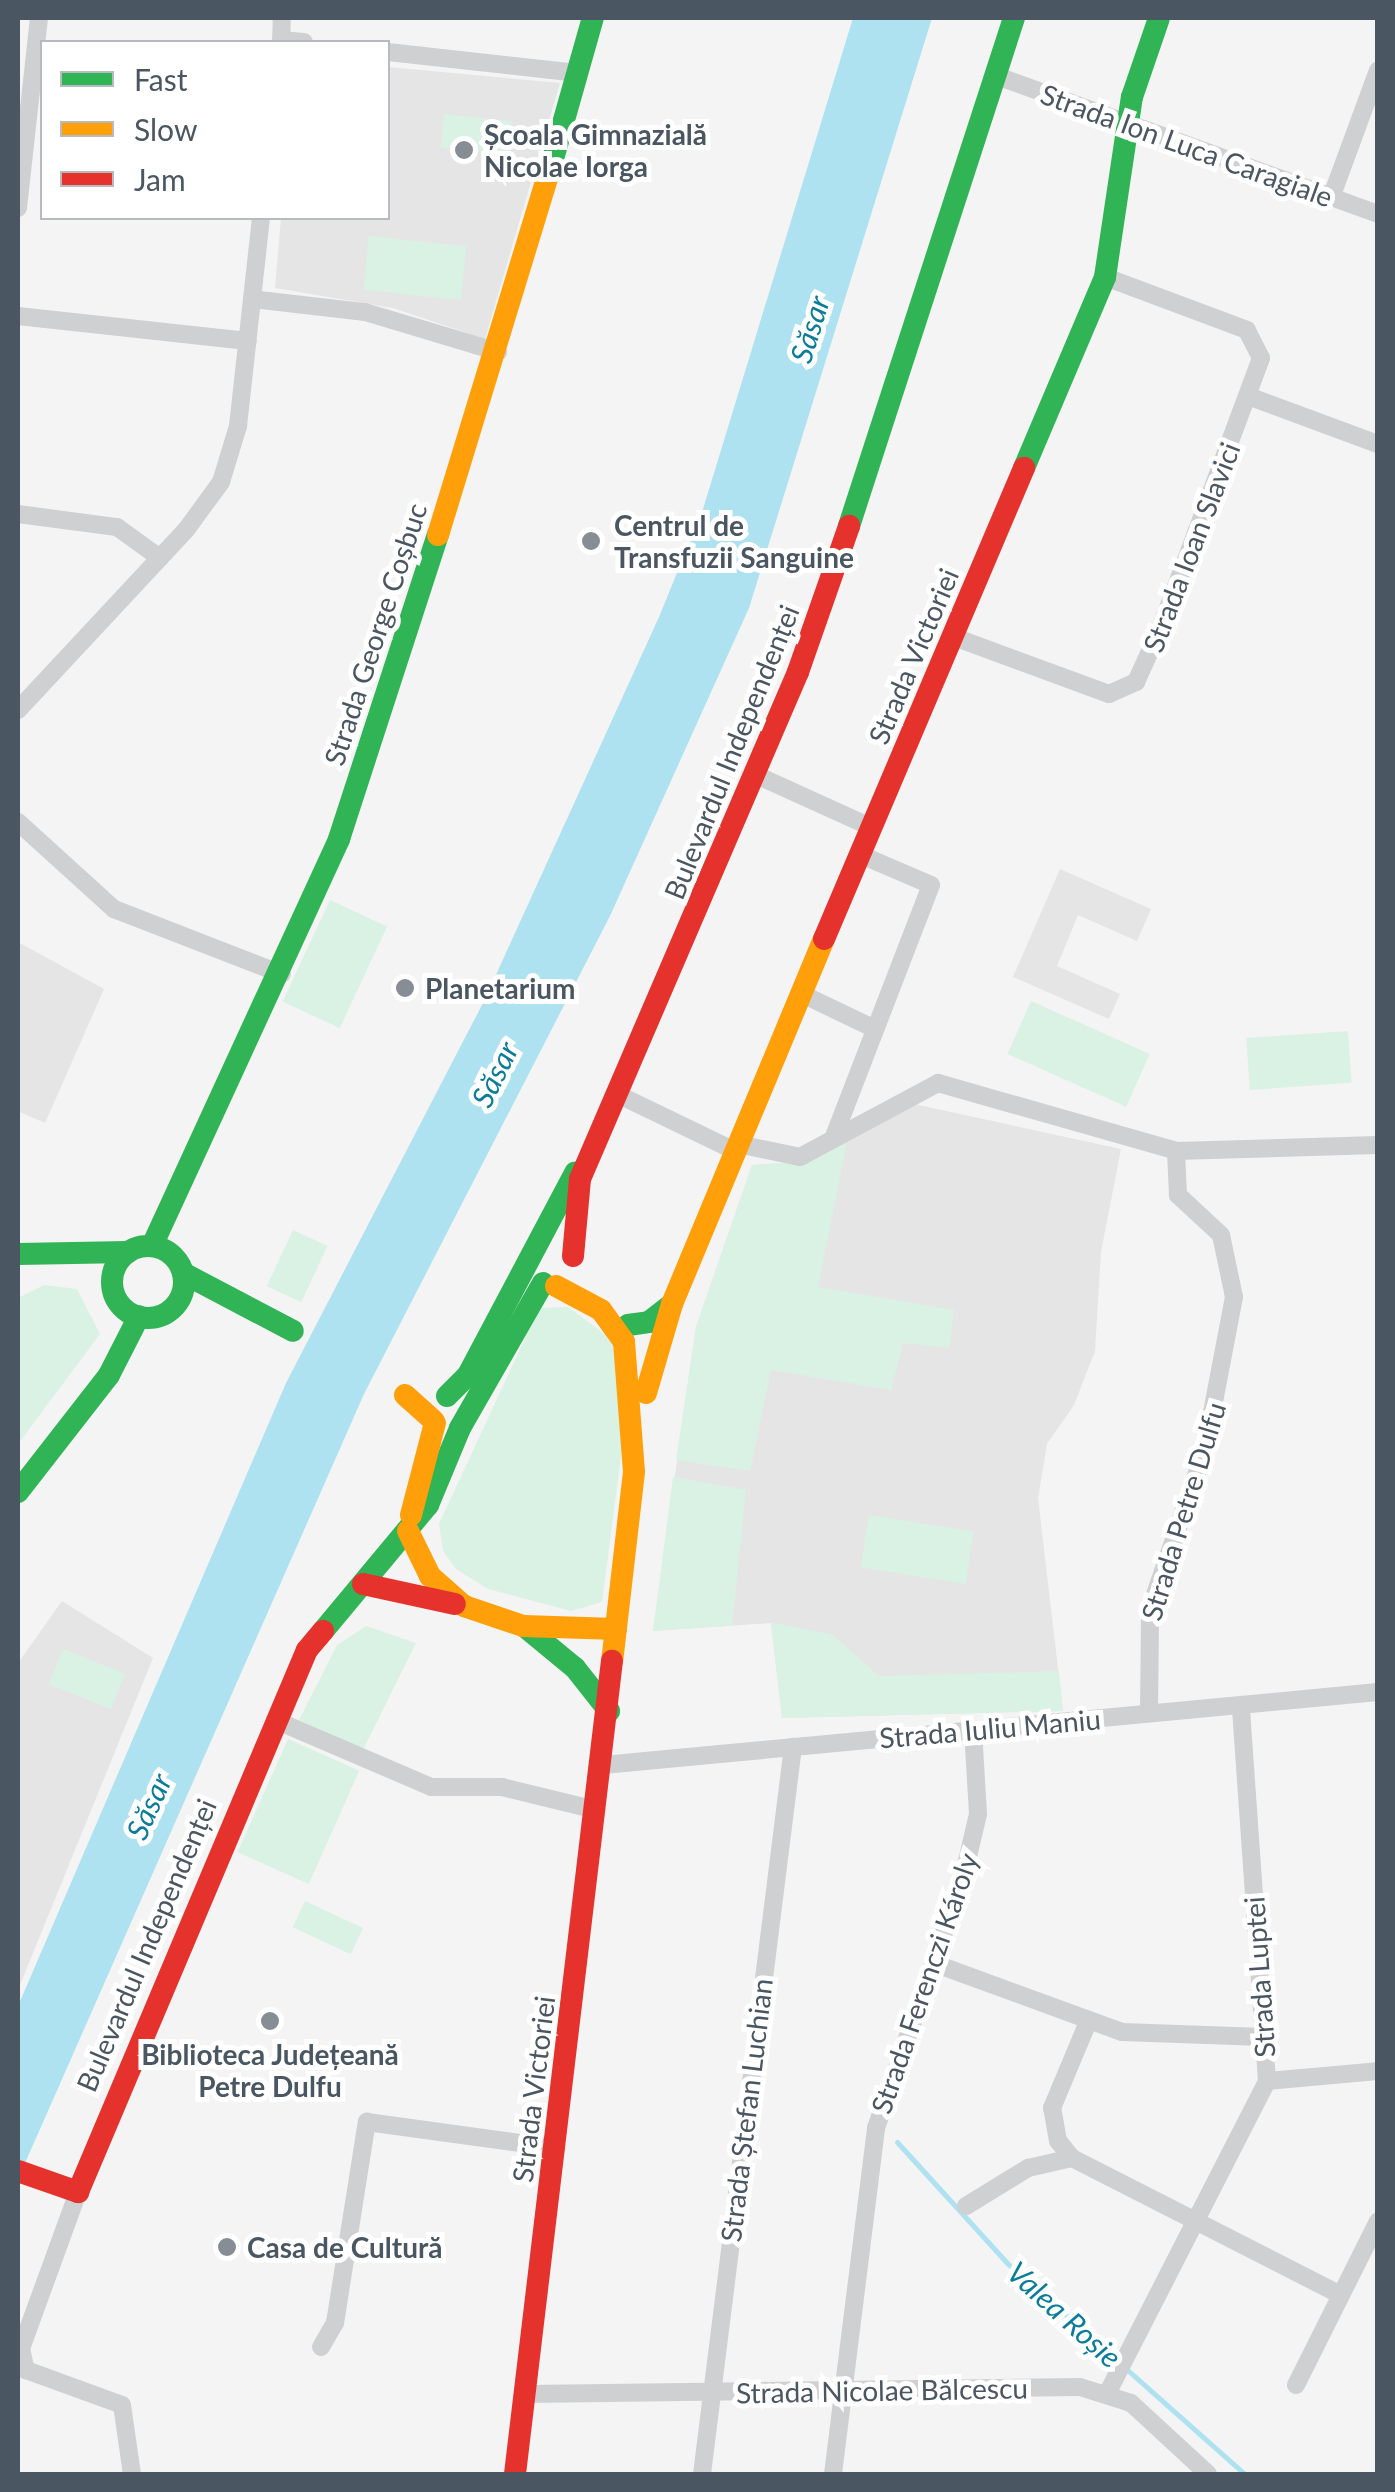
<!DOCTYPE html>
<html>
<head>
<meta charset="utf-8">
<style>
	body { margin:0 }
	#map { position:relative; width:1395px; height:2492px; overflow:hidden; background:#f4f4f4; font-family:Lato,sans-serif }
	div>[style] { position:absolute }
	.education>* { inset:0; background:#e6e5e6 }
	.green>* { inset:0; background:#d9f2e3; transform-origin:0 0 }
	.water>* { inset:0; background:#aee2f0 }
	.stream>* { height:5px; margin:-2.5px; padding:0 2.5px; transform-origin:2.5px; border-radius:2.5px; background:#aee2f0 }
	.street>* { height:18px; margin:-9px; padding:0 9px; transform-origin:9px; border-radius:9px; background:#ced0d2 }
	.fast>* { height:22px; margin:-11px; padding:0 11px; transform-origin:11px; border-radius:11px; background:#30b455 }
	.fast>.ring { margin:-11px; padding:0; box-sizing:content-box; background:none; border:22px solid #30b455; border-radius:50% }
	.slow>* { height:22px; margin:-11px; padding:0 11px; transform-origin:11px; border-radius:11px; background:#ff9f0a }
	.jam>* { height:22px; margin:-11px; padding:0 11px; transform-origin:11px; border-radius:11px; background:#e5322d }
	.dots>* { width:28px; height:28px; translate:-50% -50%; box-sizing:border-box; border:5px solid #fff; border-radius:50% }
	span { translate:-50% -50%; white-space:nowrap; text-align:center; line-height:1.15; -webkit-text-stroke:10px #fff; paint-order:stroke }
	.poi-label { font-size:28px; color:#4a5661; font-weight:700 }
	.left { translate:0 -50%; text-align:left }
	.street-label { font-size:28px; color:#4a5661 }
	.water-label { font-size:30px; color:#0c7c9b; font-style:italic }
	.frame { position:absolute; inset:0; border:20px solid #4a5661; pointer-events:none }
	.legend { position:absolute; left:40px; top:40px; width:350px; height:180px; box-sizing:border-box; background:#fff; border:2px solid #b7bbc0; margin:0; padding:12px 18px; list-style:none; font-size:30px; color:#4a5661 }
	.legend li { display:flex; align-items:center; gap:20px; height:50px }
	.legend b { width:50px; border:2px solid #b7bbc0 }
</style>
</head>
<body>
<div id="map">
	<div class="education">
		<div style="clip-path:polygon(388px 67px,560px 83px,485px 339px,393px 308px,275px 288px,281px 218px,388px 218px)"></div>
		<div style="clip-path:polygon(1060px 869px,1151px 909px,1137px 941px,1078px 915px,1057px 966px,1120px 994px,1109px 1019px,1013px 977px)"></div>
		<div style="clip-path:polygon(18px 942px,104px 989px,45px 1123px,18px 1111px)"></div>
		<div style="clip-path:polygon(914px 1104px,1121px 1149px,1101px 1252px,1095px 1351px,1074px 1405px,1047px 1444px,1038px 1498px,1063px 1711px,782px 1718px,771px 1623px,653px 1631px,696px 1327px,752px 1165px,799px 1162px)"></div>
		<div style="clip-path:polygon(62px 1601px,153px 1658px,18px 1990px,18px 1663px)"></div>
	</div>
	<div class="green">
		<div style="left:444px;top:114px;width:68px;height:34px;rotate:6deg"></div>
		<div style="left:369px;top:236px;width:98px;height:54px;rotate:6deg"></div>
		<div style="left:330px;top:900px;width:63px;height:112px;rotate:25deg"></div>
		<div style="left:1031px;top:1001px;width:130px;height:58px;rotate:24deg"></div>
		<div style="left:1348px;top:1031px;width:52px;height:102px;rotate:86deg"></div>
		<div style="clip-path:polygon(848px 1137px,818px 1287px,954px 1310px,949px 1348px,903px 1343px,891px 1390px,771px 1370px,750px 1471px,676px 1460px,696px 1327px,752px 1165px,799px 1162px)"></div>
		<div style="left:293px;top:1230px;width:38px;height:62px;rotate:25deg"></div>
		<div style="clip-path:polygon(44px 1285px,77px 1289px,100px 1334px,18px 1444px,18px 1298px)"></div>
		<div style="clip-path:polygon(568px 1307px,614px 1341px,628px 1403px,602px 1602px,571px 1611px,488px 1589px,456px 1569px,443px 1551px,439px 1524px,539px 1308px)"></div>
		<div style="clip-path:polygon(673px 1477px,746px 1490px,732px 1625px,653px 1631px)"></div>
		<div style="left:869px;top:1515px;width:106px;height:53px;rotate:9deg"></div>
		<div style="clip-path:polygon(771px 1622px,833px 1635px,879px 1676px,1059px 1671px,1063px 1711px,782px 1718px)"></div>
		<div style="clip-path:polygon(366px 1626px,416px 1643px,363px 1750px,299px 1720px,337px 1645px)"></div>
		<div style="left:63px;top:1649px;width:67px;height:38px;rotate:22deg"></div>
		<div style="left:288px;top:1739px;width:78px;height:124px;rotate:24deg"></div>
		<div style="left:305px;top:1901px;width:64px;height:29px;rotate:25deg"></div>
	</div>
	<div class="water">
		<div style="clip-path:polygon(853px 18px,932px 18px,749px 608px,610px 916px,364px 1394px,18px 2179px,18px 2006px,286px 1383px,484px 1001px,659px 617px,703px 509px)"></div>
	</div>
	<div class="stream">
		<div style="left:897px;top:2142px;width:164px;rotate:47.7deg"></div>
		<div style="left:1007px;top:2263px;width:318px;rotate:41.6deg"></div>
	</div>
	<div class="street">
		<div style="left:281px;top:40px;width:23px;rotate:5deg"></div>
		<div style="left:281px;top:42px;width:24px;rotate:-88deg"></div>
		<div style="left:388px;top:52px;width:191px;rotate:6.3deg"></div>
		<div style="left:997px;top:76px;width:405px;rotate:19.9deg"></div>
		<div style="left:1331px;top:198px;width:136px;rotate:-69.8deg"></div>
		<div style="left:18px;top:208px;width:191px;rotate:-83.7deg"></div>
		<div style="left:252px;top:299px;width:114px;rotate:6.6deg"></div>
		<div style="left:365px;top:312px;width:139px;rotate:16.7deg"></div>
		<div style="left:18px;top:316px;width:231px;rotate:6.2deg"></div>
		<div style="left:1248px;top:396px;width:139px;rotate:20.3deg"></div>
		<div style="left:18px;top:514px;width:100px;rotate:7.5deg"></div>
		<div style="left:117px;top:527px;width:53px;rotate:35.8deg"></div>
		<div style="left:954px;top:637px;width:165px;rotate:20.2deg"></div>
		<div style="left:1109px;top:694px;width:30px;rotate:-24deg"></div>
		<div style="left:1136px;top:682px;width:60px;rotate:-65.6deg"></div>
		<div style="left:1161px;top:627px;width:287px;rotate:-69.6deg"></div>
		<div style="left:1261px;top:358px;width:31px;rotate:-117deg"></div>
		<div style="left:1247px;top:330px;width:152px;rotate:-159.5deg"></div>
		<div style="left:18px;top:710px;width:246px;rotate:-47deg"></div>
		<div style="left:186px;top:530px;width:59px;rotate:-53.9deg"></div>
		<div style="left:221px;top:482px;width:59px;rotate:-73.1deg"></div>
		<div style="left:238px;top:426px;width:209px;rotate:-83.7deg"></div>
		<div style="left:756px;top:775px;width:128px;rotate:24.4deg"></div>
		<div style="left:18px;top:822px;width:130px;rotate:42.2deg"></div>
		<div style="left:114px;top:909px;width:180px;rotate:21.2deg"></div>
		<div style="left:802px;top:994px;width:79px;rotate:25.6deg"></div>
		<div style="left:617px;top:1094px;width:131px;rotate:25.8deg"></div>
		<div style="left:833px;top:1139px;width:272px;rotate:-68.9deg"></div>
		<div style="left:931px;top:885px;width:76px;rotate:-156.8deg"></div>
		<div style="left:738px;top:1144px;width:63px;rotate:11.8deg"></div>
		<div style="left:800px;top:1157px;width:157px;rotate:-28.2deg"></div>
		<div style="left:938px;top:1083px;width:248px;rotate:15.9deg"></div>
		<div style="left:1176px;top:1151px;width:202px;rotate:-1.7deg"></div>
		<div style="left:1149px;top:1713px;width:104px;rotate:-89.4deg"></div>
		<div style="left:1150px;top:1609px;width:169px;rotate:-71deg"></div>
		<div style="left:1205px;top:1449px;width:155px;rotate:-79.2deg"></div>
		<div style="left:1234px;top:1297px;width:63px;rotate:-101.8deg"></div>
		<div style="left:1221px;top:1235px;width:59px;rotate:-137.1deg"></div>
		<div style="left:1178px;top:1195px;width:44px;rotate:-92.6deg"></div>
		<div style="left:275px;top:1720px;width:170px;rotate:23.2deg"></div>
		<div style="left:431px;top:1787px;width:71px"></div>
		<div style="left:502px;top:1787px;width:97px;rotate:13.7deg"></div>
		<div style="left:603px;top:1765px;width:778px;rotate:-5.38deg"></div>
		<div style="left:936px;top:1964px;width:198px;rotate:20.1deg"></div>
		<div style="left:1122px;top:2032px;width:141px;rotate:2deg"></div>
		<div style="left:1267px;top:2081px;width:111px;rotate:-5.1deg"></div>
		<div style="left:1072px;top:2158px;width:22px;rotate:-129deg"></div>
		<div style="left:1058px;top:2141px;width:34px;rotate:-100deg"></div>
		<div style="left:1052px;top:2108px;width:93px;rotate:-67.3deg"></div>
		<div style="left:78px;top:2192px;width:167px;rotate:110deg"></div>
		<div style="left:21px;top:2349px;width:22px;rotate:77deg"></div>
		<div style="left:26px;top:2370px;width:102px;rotate:20deg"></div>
		<div style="left:122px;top:2405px;width:70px;rotate:81.8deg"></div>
		<div style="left:966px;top:2206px;width:73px;rotate:-31.5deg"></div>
		<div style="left:1028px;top:2168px;width:45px;rotate:-12.8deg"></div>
		<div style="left:1072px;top:2158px;width:300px;rotate:27deg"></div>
		<div style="left:321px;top:2347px;width:28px;rotate:-60deg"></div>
		<div style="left:335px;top:2323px;width:204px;rotate:-81deg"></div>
		<div style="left:367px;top:2122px;width:191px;rotate:7.8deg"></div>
		<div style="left:1296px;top:2385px;width:183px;rotate:-63.4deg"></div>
		<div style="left:1108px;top:2392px;width:349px;rotate:-62.9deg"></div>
		<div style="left:1267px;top:2081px;width:377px;rotate:-94deg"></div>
		<div style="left:526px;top:2394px;width:554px;rotate:-0.72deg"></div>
		<div style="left:1080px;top:2387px;width:53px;rotate:17.4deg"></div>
		<div style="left:1131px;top:2403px;width:105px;rotate:42.7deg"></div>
		<div style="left:702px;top:2474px;width:733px;rotate:-82.87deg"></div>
		<div style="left:833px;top:2474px;width:349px;rotate:-82.9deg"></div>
		<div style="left:876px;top:2128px;width:265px;rotate:-70.8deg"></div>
		<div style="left:963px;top:1878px;width:66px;rotate:-76.8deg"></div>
		<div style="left:978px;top:1814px;width:84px;rotate:-93.4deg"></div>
	</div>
	<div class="fast">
		<div style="left:549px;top:173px;width:161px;rotate:-74.2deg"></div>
		<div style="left:1024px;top:468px;width:207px;rotate:-67deg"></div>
		<div style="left:1105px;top:277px;width:182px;rotate:-81.5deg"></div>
		<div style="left:1132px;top:97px;width:83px;rotate:-71.1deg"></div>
		<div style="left:849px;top:526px;width:534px;rotate:-72.01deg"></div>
		<div style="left:152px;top:1246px;width:448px;rotate:-65.3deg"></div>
		<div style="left:339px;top:839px;width:320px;rotate:-72deg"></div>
		<div class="ring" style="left:112px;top:1246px;width:50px;height:50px"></div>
		<div style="left:18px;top:1254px;width:110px;rotate:-1deg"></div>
		<div style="left:183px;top:1273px;width:124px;rotate:27.8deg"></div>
		<div style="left:628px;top:1325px;width:21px;rotate:-8deg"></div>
		<div style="left:649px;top:1322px;width:29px;rotate:-38deg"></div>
		<div style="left:447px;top:1396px;width:30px;rotate:-45deg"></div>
		<div style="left:468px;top:1375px;width:229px;rotate:-62.1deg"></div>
		<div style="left:18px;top:1492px;width:148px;rotate:-52.1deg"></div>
		<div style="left:109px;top:1375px;width:66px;rotate:-63deg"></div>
		<div style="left:524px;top:1626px;width:66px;rotate:39.5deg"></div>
		<div style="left:575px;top:1668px;width:55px;rotate:51.7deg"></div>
		<div style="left:323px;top:1631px;width:164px;rotate:-50.2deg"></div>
		<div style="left:428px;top:1505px;width:83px;rotate:-67.4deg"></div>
		<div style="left:460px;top:1428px;width:167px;rotate:-60.2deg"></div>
	</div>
	<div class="slow">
		<div style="left:438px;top:535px;width:379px;rotate:-73deg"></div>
		<div style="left:556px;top:1286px;width:51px;rotate:28.1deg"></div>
		<div style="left:601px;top:1310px;width:39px;rotate:54deg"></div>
		<div style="left:624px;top:1342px;width:130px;rotate:85.6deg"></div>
		<div style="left:634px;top:1472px;width:190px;rotate:96.6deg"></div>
		<div style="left:646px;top:1393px;width:93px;rotate:-73.7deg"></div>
		<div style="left:672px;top:1304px;width:395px;rotate:-67.4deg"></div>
		<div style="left:405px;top:1395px;width:38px;rotate:42deg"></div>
		<div style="left:411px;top:1515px;width:95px;rotate:-75.4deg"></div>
		<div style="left:408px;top:1531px;width:50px;rotate:63.9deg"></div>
		<div style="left:430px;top:1576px;width:45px;rotate:41.4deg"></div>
		<div style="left:464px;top:1606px;width:62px;rotate:18.7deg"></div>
		<div style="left:523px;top:1626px;width:93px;rotate:1.8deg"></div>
	</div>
	<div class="jam">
		<div style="left:824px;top:939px;width:512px;rotate:-66.99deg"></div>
		<div style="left:573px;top:1256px;width:77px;rotate:-84.8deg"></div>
		<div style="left:580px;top:1179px;width:552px;rotate:-66.73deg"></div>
		<div style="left:798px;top:672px;width:155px;rotate:-70.7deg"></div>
		<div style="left:363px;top:1584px;width:94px;rotate:12.3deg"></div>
		<div style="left:18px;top:2171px;width:64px;rotate:19.3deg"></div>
		<div style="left:78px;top:2192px;width:588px;rotate:-67.1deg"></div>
		<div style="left:307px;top:1650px;width:25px;rotate:-50deg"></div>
		<div style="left:515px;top:2474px;width:819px;rotate:-83.2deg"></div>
	</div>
	<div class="dots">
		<div style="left:464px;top:150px;background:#868d94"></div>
		<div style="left:591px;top:541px;background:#868d94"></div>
		<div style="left:405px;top:988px;background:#868d94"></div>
		<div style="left:270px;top:2021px;background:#868d94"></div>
		<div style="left:227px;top:2247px;background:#868d94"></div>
	</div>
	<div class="poi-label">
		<span class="left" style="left:484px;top:150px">Școala Gimnazială<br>Nicolae Iorga</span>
		<span class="left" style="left:614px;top:541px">Centrul de<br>Transfuzii Sanguine</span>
		<span class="left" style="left:425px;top:988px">Planetarium</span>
		<span style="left:270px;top:2070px">Biblioteca Județeană<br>Petre Dulfu</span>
		<span class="left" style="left:247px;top:2247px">Casa de Cultură</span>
	</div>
	<div class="street-label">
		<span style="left:1187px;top:145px;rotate:20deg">Strada Ion Luca Caragiale</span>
		<span style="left:1191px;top:547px;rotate:-69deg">Strada Ioan Slavici</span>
		<span style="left:375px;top:634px;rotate:-72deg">Strada George Coșbuc</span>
		<span style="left:913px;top:656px;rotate:-67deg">Strada Victoriei</span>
		<span style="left:731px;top:752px;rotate:-68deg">Bulevardul Independenței</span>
		<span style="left:1183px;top:1511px;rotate:-73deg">Strada Petre Dulfu</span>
		<span style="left:990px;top:1728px;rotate:-5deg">Strada Iuliu Maniu</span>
		<span style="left:146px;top:1945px;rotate:-67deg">Bulevardul Independenței</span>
		<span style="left:1259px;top:1977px;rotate:-94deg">Strada Luptei</span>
		<span style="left:924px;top:1983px;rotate:-71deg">Strada Ferenczi Károly</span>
		<span style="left:533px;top:2089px;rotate:-83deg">Strada Victoriei</span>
		<span style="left:746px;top:2110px;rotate:-83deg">Strada Ștefan Luchian</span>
		<span style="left:882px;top:2390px;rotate:-1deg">Strada Nicolae Bălcescu</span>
	</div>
	<div class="water-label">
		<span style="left:809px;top:329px;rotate:-73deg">Săsar</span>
		<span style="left:494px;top:1074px;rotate:-64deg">Săsar</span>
		<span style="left:148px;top:1806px;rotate:-66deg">Săsar</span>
		<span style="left:1065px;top:2314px;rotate:42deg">Valea Roșie</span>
	</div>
	<div class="frame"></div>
	<ul class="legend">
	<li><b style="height:12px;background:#30b455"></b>Fast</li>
	<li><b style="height:12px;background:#ff9f0a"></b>Slow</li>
	<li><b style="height:12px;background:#e5322d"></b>Jam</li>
	</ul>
</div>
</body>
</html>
